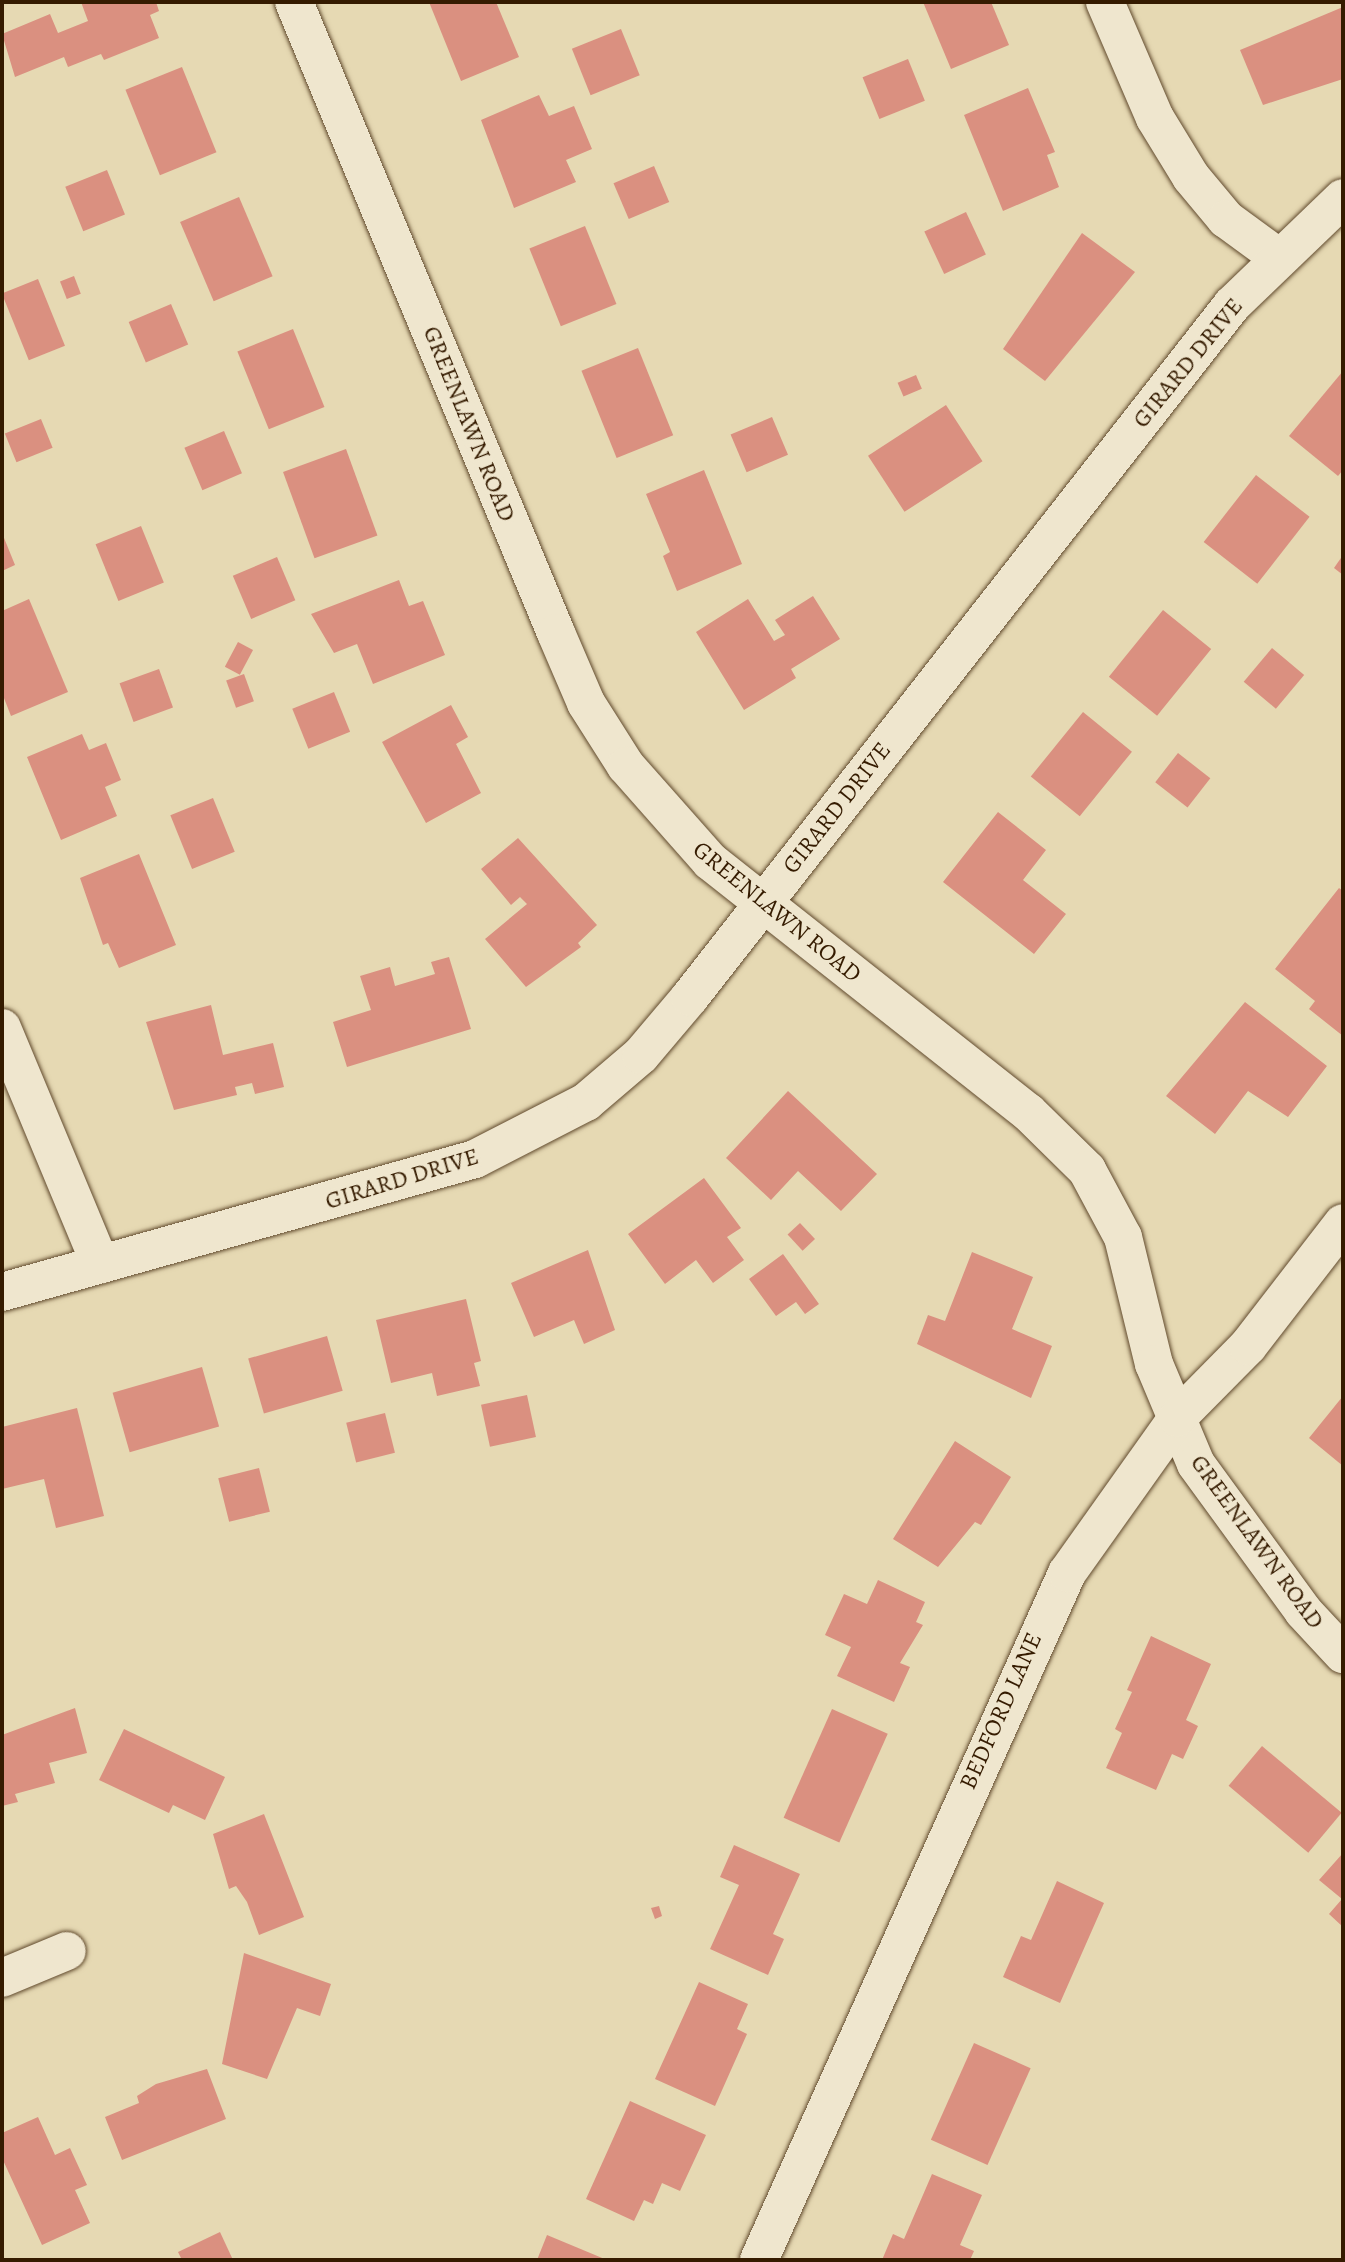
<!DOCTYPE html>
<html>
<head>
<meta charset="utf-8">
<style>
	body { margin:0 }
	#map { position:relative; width:1345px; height:2262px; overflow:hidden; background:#e6d9b3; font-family:Alegreya,serif }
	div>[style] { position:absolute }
	.building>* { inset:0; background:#da9080; transform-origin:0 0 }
	.roads { filter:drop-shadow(0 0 2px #614a2d) drop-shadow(0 0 2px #614a2d) }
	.minor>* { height:38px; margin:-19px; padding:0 19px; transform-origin:19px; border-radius:19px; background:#efe6ce }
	span { translate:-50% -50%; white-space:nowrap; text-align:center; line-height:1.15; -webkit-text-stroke:7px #efe6ce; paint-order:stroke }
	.street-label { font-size:24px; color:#351b00 }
	.frame { position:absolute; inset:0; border:4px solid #351b00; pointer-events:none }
</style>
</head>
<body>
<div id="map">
	<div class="building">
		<div style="clip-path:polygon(81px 2px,156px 2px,159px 11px,150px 15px,159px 38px,104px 60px,101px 54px,68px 67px,64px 57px,15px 77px,2px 34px,50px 14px,58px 33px,88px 21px)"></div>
		<div style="clip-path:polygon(429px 2px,496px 2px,519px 57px,461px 81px)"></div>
		<div style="clip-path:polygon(923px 2px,991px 2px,1009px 45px,951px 69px)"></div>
		<div style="clip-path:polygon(1343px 7px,1343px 79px,1263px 105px,1240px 50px)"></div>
		<div style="left:621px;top:29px;width:50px;height:53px;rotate:68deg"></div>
		<div style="left:908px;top:59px;width:45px;height:49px;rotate:68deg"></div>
		<div style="left:182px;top:67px;width:92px;height:61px;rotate:68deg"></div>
		<div style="clip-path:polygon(1028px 88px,1055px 152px,1047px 155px,1059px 187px,1003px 211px,964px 115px)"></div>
		<div style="clip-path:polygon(539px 95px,549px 116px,574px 106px,592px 149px,566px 160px,576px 182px,514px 208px,481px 120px)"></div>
		<div style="left:654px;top:166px;width:39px;height:44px;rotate:67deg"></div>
		<div style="left:107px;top:170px;width:48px;height:45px;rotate:68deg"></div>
		<div style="left:239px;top:197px;width:86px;height:64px;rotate:67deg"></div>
		<div style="left:966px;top:212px;width:47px;height:46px;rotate:65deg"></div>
		<div style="left:585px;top:226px;width:84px;height:60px;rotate:68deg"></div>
		<div style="clip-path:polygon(1082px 233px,1135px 272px,1045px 381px,1003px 349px)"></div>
		<div style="left:74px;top:276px;width:19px;height:15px;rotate:69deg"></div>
		<div style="left:38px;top:279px;width:72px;height:39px;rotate:68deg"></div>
		<div style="left:171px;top:304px;width:44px;height:46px;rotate:67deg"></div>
		<div style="left:293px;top:329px;width:84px;height:60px;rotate:68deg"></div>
		<div style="left:638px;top:348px;width:94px;height:61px;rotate:68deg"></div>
		<div style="clip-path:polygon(1343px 371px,1343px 470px,1338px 476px,1289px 436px)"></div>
		<div style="left:916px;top:375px;width:15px;height:20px;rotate:67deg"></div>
		<div style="left:946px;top:405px;width:67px;height:93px;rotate:57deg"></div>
		<div style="left:772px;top:417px;width:41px;height:45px;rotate:67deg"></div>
		<div style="left:41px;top:419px;width:31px;height:39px;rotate:68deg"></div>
		<div style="left:224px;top:431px;width:46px;height:43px;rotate:67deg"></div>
		<div style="left:346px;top:449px;width:92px;height:67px;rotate:70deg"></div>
		<div style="clip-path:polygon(704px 470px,742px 564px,677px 591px,663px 556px,670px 552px,646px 494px)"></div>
		<div style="left:1256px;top:475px;width:68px;height:85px;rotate:38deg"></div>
		<div style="left:141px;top:526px;width:61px;height:49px;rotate:68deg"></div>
		<div style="clip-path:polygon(2px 533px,15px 565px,2px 571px)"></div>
		<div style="clip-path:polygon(1343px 555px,1343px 575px,1334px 568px)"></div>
		<div style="left:277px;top:557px;width:47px;height:48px;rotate:67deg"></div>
		<div style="clip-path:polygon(399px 580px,409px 606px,423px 601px,445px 655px,373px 684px,357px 644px,334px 653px,311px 614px)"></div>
		<div style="clip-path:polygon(813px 596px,840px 639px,791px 669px,796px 678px,744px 710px,696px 632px,748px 599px,774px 641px,785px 635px,775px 620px)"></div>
		<div style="clip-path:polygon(29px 599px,68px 692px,11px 716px,2px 693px,2px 611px)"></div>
		<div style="left:1163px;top:610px;width:62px;height:86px;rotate:39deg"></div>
		<div style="left:238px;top:642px;width:17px;height:28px;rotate:28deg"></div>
		<div style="left:1272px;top:648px;width:42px;height:44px;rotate:40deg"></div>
		<div style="left:159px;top:669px;width:41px;height:42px;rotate:70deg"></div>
		<div style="left:244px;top:674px;width:29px;height:19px;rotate:70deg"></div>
		<div style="left:334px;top:692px;width:43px;height:45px;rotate:68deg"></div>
		<div style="clip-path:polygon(451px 705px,468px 737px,456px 744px,481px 793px,426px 823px,382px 742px)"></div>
		<div style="left:1083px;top:712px;width:63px;height:83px;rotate:39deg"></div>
		<div style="clip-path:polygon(82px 734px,89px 750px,106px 743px,121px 780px,105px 787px,117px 816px,61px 840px,27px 757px)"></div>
		<div style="left:1178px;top:753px;width:41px;height:37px;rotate:38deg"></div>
		<div style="left:213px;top:798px;width:58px;height:46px;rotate:68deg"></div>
		<div style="clip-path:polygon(998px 812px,1046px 850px,1023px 880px,1066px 914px,1034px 954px,943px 882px)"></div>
		<div style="clip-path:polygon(518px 838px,597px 925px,578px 943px,581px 947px,526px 987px,485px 939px,527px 904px,520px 897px,511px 905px,481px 869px)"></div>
		<div style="clip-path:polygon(139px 854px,176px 945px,119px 968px,108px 943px,103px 945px,80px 878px)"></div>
		<div style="clip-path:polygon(1339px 888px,1343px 891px,1343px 1036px,1309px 1009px,1315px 1001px,1275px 969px)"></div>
		<div style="clip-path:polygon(449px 957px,471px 1029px,347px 1067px,333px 1022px,371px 1010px,360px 976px,390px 967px,395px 986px,435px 974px,431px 962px)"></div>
		<div style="clip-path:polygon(1245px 1002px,1327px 1066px,1288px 1117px,1248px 1091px,1215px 1134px,1166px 1096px)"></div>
		<div style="clip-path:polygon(211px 1005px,223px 1055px,273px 1043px,284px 1087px,255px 1094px,252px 1083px,235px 1087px,237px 1095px,174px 1110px,146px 1022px)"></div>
		<div style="clip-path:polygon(788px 1091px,877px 1174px,841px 1211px,798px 1171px,771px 1200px,726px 1158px)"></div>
		<div style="clip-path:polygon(704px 1178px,741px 1228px,727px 1237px,744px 1260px,713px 1283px,696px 1260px,665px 1284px,628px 1234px)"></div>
		<div style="left:800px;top:1223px;width:22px;height:17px;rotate:47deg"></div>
		<div style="clip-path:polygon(588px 1250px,615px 1330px,584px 1344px,574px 1320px,534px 1337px,511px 1283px)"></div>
		<div style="clip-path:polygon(972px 1252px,1033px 1277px,1012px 1329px,1052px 1346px,1031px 1398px,917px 1344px,928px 1315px,945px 1321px)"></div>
		<div style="clip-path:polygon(783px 1254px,819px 1304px,805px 1314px,796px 1302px,776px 1316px,749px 1279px)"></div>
		<div style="clip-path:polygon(466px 1299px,481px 1361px,474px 1363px,480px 1386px,437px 1396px,432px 1373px,391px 1383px,376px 1320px)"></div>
		<div style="left:327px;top:1336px;width:57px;height:82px;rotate:74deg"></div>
		<div style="left:202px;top:1367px;width:62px;height:93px;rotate:74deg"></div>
		<div style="left:527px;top:1395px;width:43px;height:47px;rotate:78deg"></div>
		<div style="clip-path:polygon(1343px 1396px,1343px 1466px,1309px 1438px)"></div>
		<div style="clip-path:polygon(77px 1408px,104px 1516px,56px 1528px,44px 1479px,2px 1489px,2px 1427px)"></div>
		<div style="left:385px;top:1413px;width:41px;height:40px;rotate:76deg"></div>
		<div style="clip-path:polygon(955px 1441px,1011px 1477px,981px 1525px,975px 1522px,938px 1567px,893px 1539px)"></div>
		<div style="left:259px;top:1468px;width:45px;height:42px;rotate:76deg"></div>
		<div style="clip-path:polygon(878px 1580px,925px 1602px,916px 1622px,923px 1625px,900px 1663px,910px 1667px,894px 1702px,837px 1676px,851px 1647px,825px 1635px,844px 1594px,867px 1604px)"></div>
		<div style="clip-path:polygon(1151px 1636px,1211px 1664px,1186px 1720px,1198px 1726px,1183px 1759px,1172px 1754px,1156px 1790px,1106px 1768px,1122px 1733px,1115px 1729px,1132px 1692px,1127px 1690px)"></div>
		<div style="clip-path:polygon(75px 1708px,87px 1753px,49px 1763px,55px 1783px,15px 1794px,18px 1802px,2px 1806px,2px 1735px)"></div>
		<div style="left:832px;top:1709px;width:61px;height:119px;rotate:24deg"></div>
		<div style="clip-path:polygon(124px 1729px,225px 1777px,205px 1820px,173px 1805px,169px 1813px,99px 1780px)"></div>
		<div style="left:1262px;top:1746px;width:104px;height:52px;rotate:40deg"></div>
		<div style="clip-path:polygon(264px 1814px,304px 1917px,259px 1935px,247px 1902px,236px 1886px,229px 1889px,213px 1834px)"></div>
		<div style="clip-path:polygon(734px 1845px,800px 1874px,773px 1934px,784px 1939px,768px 1975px,710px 1949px,739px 1885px,720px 1877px)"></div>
		<div style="clip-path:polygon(1343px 1853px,1343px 1927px,1329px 1914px,1342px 1899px,1319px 1880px)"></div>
		<div style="clip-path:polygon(1057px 1881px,1104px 1903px,1060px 2003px,1003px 1977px,1021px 1936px,1031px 1940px)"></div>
		<div style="clip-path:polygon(659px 1906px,662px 1916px,655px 1919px,651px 1908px)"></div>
		<div style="clip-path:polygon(244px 1953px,331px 1984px,320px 2016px,297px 2008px,267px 2079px,222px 2064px)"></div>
		<div style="clip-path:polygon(699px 1982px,748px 2004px,737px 2029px,747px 2034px,715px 2106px,655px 2079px)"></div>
		<div style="left:974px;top:2043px;width:62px;height:106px;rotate:24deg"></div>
		<div style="clip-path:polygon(207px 2069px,226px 2119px,122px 2160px,105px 2117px,139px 2103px,137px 2096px,156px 2084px)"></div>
		<div style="clip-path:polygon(630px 2101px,706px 2135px,680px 2191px,662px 2183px,653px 2204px,644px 2200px,634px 2221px,586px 2199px)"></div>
		<div style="clip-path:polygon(38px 2117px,55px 2155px,70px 2148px,87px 2185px,75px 2190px,90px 2223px,42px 2245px,2px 2158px,2px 2133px)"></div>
		<div style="clip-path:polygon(932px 2174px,982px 2195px,960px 2245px,974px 2251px,970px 2260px,882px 2260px,893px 2234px,904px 2239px)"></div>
		<div style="clip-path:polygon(220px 2232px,233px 2260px,182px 2260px,178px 2252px)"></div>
		<div style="clip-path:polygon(547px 2235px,607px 2260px,537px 2260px)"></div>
	</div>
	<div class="roads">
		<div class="minor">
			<div style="left:294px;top:2px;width:683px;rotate:67.45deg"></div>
			<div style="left:556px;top:633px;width:76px;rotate:66.8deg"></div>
			<div style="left:586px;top:703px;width:75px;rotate:57.6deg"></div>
			<div style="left:626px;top:766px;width:127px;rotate:48.5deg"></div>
			<div style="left:710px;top:861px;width:405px;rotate:38.3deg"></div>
			<div style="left:1028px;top:1112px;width:83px;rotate:44.5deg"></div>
			<div style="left:1087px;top:1170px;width:76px;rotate:61.8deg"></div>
			<div style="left:1123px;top:1237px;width:131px;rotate:76.3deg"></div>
			<div style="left:1154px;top:1364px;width:108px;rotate:67.2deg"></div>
			<div style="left:1196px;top:1464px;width:182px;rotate:53.9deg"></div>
			<div style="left:1303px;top:1611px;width:59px;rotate:47.1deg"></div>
			<div style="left:1105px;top:2px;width:126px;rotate:66.7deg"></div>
			<div style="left:1155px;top:118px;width:69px;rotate:58.6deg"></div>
			<div style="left:1191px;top:177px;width:55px;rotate:50.2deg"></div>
			<div style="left:1226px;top:219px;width:64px;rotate:36.2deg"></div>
			<div style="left:2px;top:1028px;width:256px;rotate:67.4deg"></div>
			<div style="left:2px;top:1292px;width:491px;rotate:-15.7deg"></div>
			<div style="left:475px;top:1159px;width:125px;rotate:-27.2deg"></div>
			<div style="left:586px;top:1102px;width:72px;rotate:-40.5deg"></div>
			<div style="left:641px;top:1055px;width:76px;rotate:-49.8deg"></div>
			<div style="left:690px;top:997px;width:879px;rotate:-51.93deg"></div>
			<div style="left:1232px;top:305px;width:154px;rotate:-43.9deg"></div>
			<div style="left:2px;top:1978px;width:70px;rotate:-22.6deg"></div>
			<div style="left:759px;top:2260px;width:753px;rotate:-65.85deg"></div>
			<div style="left:1067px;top:1573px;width:190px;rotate:-54.6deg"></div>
			<div style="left:1177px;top:1418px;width:101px;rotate:-45.4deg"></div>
			<div style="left:1248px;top:1346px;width:155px;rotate:-52.3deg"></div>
		</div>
	</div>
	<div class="street-label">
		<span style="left:1188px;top:363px;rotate:-51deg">GIRARD DRIVE</span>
		<span style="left:469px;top:424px;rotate:68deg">GREENLAWN ROAD</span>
		<span style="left:837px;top:808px;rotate:-52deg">GIRARD DRIVE</span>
		<span style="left:777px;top:912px;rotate:39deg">GREENLAWN ROAD</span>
		<span style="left:402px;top:1179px;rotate:-17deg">GIRARD DRIVE</span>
		<span style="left:1257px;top:1542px;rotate:54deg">GREENLAWN ROAD</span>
		<span style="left:1001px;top:1711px;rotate:-66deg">BEDFORD LANE</span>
	</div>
	<div class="frame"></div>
</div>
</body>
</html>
